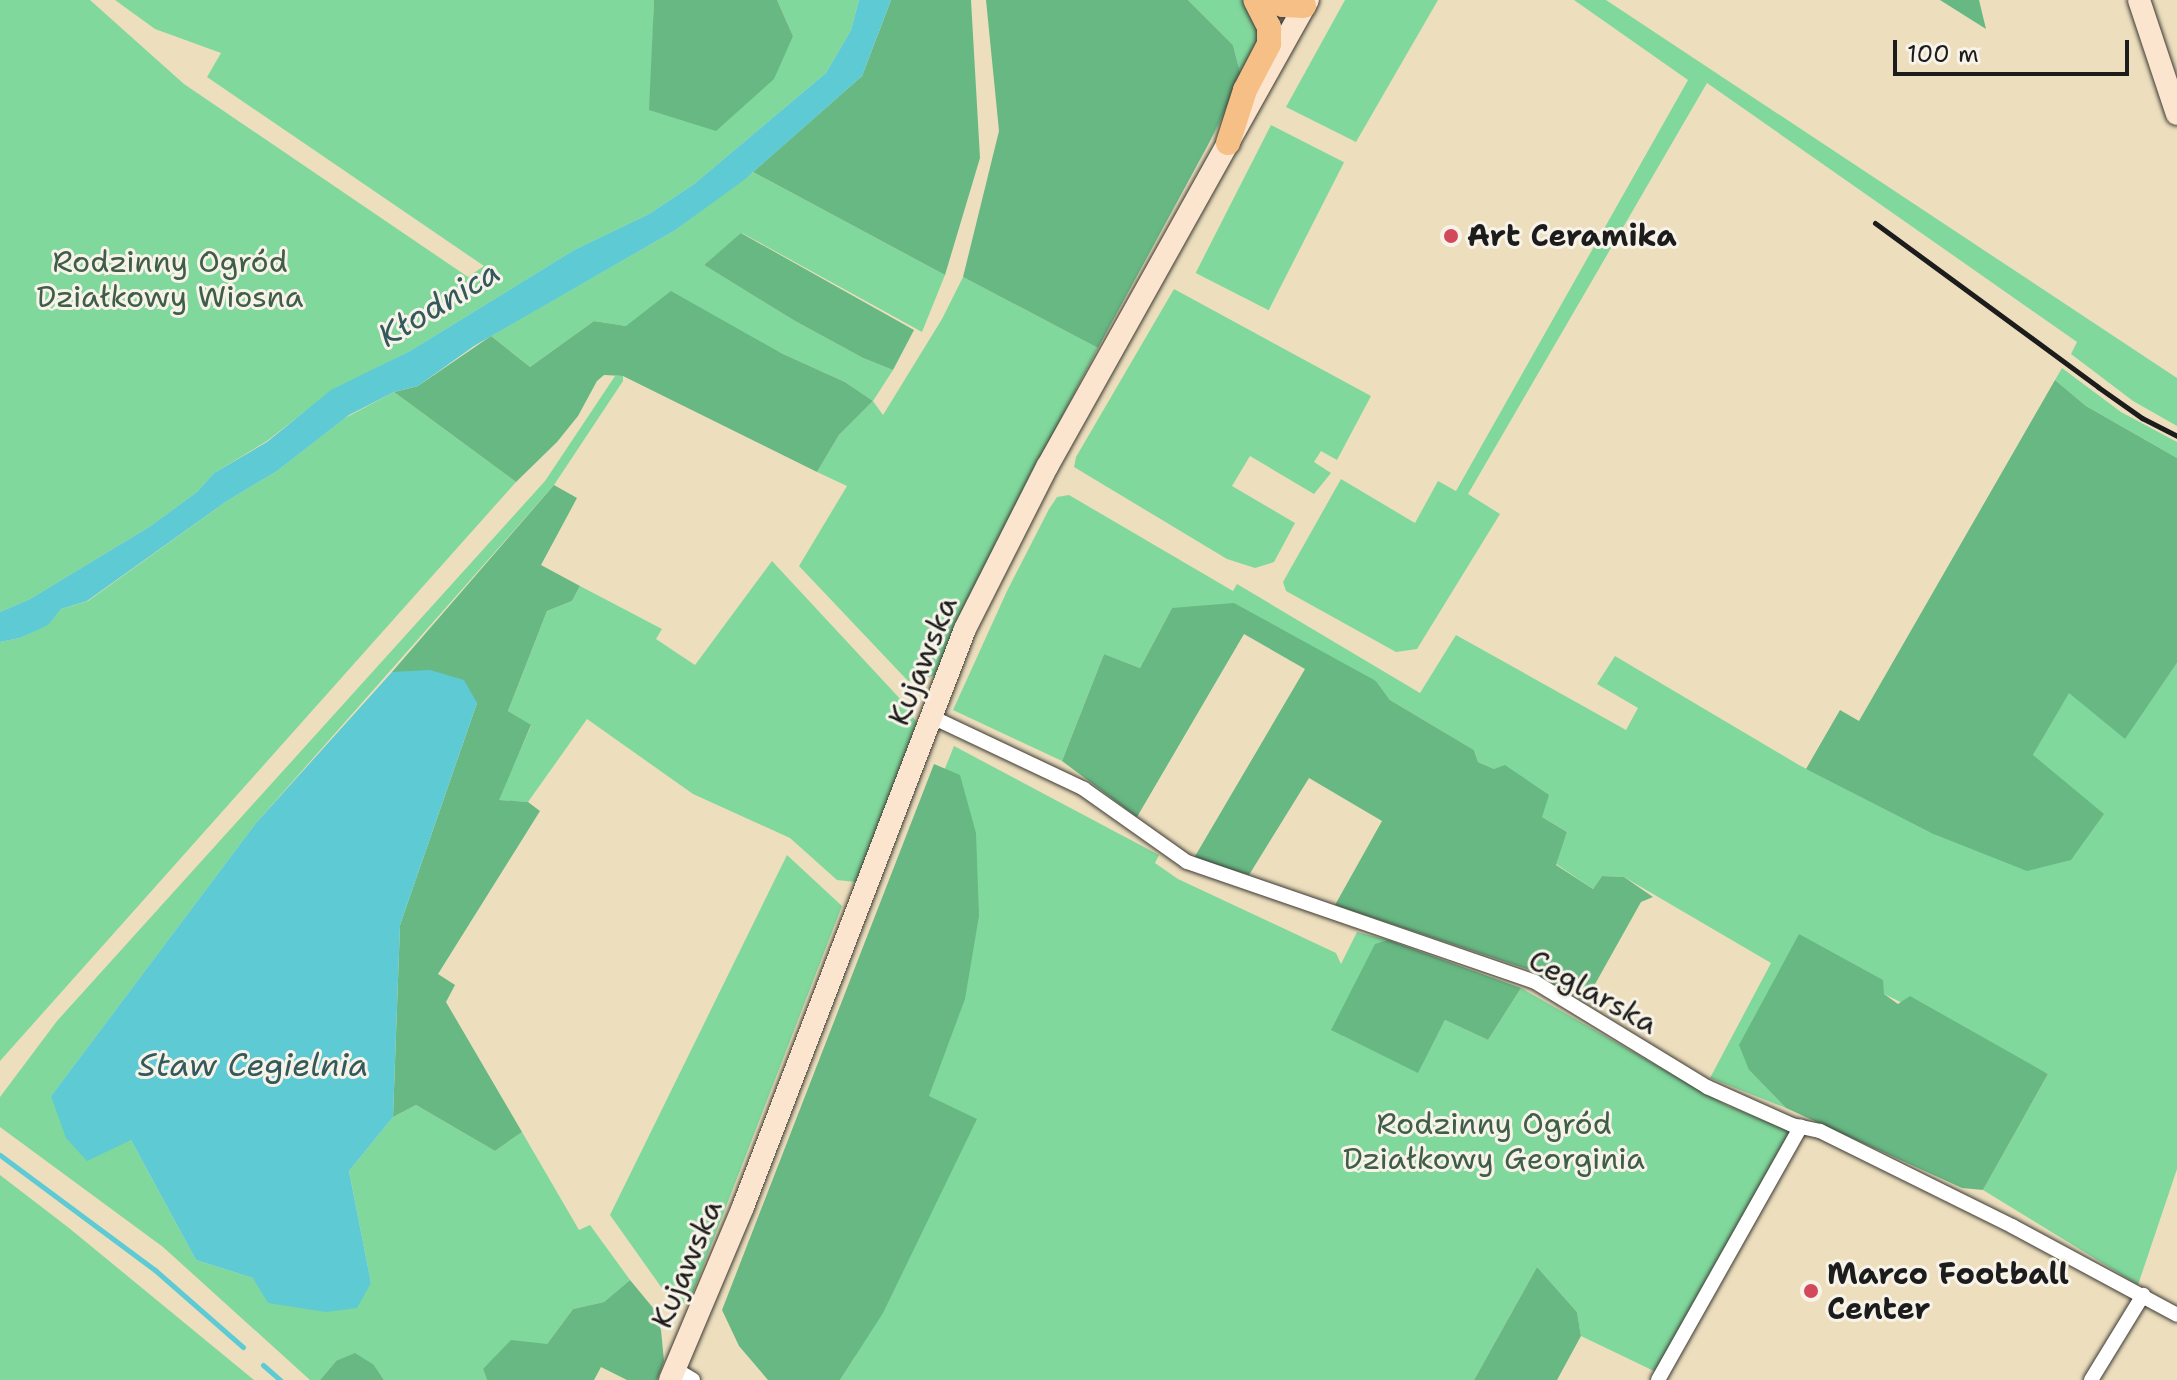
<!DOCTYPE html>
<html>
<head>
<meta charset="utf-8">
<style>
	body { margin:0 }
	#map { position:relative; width:2177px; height:1380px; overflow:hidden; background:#eddfbe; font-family:"Shantell Sans",sans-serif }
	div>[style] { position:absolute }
	.green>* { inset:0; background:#81d89c; transform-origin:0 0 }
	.forest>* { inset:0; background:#68b884 }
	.water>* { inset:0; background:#5dcad4 }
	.stream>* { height:5px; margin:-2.5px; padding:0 2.5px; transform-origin:2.5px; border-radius:2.5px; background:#5dcad4 }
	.roads { filter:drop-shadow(0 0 2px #3b3934) drop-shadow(0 0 2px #3b3934) }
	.street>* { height:14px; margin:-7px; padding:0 7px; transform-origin:7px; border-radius:7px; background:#fff }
	.secondary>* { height:22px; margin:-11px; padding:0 11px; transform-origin:11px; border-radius:11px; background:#fbe5cf }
	.primary>* { height:24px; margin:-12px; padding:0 12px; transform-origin:12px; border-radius:12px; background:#f5bf86 }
	.rail>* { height:5px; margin:-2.5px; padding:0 2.5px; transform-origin:2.5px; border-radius:2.5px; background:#1c1c1c }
	.dots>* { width:22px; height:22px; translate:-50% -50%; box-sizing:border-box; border:4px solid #f7f3e8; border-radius:50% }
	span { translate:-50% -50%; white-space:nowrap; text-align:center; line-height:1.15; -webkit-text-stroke:6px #f7f3e8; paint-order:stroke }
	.poi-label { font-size:30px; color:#1c1c1c; font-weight:700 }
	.left { translate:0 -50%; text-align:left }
	.park-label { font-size:30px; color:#3f5e49 }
	.street-label { font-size:30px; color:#1c1c1c }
	.water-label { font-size:32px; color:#33595c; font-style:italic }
	.scale { position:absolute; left:1893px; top:40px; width:236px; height:36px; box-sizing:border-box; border:4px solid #1c1c1c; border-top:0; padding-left:10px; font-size:24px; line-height:28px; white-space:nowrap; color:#1c1c1c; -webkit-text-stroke:6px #f7f3e8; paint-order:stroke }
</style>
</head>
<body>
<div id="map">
	<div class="green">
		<div style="clip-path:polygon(0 0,90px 0,184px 84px,468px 277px,484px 266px,207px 77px,221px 53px,155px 29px,115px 0,654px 0,650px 110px,793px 36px,777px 0,859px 0,851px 30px,826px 73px,694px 184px,649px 214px,574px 250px,410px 351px,331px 391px,267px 441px,214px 473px,197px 492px,149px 527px,30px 599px,0 612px)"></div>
		<div style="clip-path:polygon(1188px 0,1248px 0,1264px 45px,1209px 143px,1241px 76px,1233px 45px)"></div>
		<div style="clip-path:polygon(1345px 0,1438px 0,1356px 142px,1286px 107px)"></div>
		<div style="clip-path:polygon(1574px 0,1606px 0,2177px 378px,2177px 426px,2133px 401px,2071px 354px,2077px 342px,1707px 83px,1468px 494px,1500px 514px,1417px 649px,1396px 652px,1286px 591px,1283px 582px,1341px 479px,1415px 523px,1438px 481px,1456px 491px,1688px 80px)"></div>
		<div style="left:1271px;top:125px;width:82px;height:166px;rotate:27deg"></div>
		<div style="clip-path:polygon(753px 172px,945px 275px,922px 332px,742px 233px,704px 265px,795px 321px,863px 358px,893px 370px,873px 401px,883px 415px,942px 319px,963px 277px,1098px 348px,995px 544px,939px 675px,908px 681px,799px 566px,847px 486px,817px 472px,839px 435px,873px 401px,845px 382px,781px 353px,626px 326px,594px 321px,530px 367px,491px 336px,674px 231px)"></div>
		<div style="clip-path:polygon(1174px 289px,1371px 396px,1337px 460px,1321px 451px,1314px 462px,1331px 473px,1314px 494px,1250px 456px,1232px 486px,1295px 523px,1274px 562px,1255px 568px,1227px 559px,1074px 467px,1076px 457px)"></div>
		<div style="clip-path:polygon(2062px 368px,2121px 412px,2177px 442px,2177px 458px,2086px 406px,2055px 380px)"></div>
		<div style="clip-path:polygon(615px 376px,623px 376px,623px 381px,554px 485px,256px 823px,51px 1096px,131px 1140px,196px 1260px,253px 1278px,371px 1283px,349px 1171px,393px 1117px,416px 1105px,495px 1151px,522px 1132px,579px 1230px,590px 1225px,630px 1280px,604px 1302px,573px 1309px,547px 1344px,483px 1369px,487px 1380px,384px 1380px,374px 1365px,336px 1361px,320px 1380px,310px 1380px,163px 1247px,0 1127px,0 1097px,57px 1021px,545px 481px)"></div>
		<div style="clip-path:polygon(394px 392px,516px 482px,0 1061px,0 642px,20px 638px,48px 624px,61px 609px,88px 601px,227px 501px,277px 471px,345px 418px)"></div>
		<div style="clip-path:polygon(1069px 495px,1233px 591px,1237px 584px,1420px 693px,1456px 635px,1626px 730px,1638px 708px,1597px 684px,1615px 656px,1799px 765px,1931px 833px,2033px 755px,2069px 692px,2125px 738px,2177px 663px,2177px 1169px,2138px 1285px,1983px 1190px,2048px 1074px,1884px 994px,1749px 1070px,1786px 1108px,1710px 1078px,1771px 963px,1624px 877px,1602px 876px,1593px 889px,1556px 864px,1567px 832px,1542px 817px,1494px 769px,1478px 762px,1474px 750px,1390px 700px,1376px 681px,1172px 608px,1140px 668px,1104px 654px,1062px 761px,953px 710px,1007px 591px,1049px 509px,1057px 497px)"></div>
		<div style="clip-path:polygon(772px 561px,903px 702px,917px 723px,856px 882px,837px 880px,790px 838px,693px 794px,587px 719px,528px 802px,498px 800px,531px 726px,508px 711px,547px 611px,572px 601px,580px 586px,662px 629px,656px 639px,695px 665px)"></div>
		<div style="clip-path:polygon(954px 746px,1159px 855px,1155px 863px,1178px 879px,1336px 953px,1341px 964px,1357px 932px,1388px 940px,1343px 1036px,1418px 1072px,1445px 1020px,1488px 1040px,1521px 988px,1726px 1105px,1790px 1131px,1656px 1372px,1581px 1336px,1577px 1312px,1537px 1267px,1474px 1380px,840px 1380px,856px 1355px,733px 1292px)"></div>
		<div style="clip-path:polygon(787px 855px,842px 906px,692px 1295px,684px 1303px,671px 1301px,610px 1215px)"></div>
		<div style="clip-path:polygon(0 1175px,69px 1228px,254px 1380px,0 1380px)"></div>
	</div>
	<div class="forest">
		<div style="clip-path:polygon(654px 0,777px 0,793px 36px,774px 79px,716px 131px,649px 110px)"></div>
		<div style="clip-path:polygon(891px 0,971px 0,980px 158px,945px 275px,753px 172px,862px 76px)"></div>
		<div style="clip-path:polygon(986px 0,1188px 0,1233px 45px,1241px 76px,1209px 143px,1098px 348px,963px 277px,999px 131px)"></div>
		<div style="clip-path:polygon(1940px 0,1979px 0,1986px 29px)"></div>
		<div style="clip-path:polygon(741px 233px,914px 330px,893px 370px,863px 358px,795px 321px,704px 265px)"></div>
		<div style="clip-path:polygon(671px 291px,781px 353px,845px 382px,873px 401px,839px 435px,817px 472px,623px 376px,604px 375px,597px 381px,578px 416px,557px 442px,516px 482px,394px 392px,418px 386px,491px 336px,530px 367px,594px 321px,626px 326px)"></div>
		<div style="clip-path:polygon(2055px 380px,2086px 406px,2177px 458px,2177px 663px,2125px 739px,2069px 693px,2033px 755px,2104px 814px,2071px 860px,2027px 871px,1931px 833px,1806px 769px,1840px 710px,1859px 721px)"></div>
		<div style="clip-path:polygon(554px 485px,577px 498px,541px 565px,580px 586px,572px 601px,547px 611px,508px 711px,531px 725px,499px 800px,528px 802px,540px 811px,438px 974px,455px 985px,446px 1002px,522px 1132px,495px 1151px,416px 1105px,393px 1117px,400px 925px,477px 703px,392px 672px)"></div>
		<div style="clip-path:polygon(1234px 603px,1376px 681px,1390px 700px,1474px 750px,1478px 762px,1494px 769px,1505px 765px,1549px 795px,1542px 817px,1567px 832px,1556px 865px,1593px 889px,1602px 876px,1624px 877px,1653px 897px,1641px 902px,1585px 1002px,1527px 969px,1335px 905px,1382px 821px,1309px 778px,1249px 875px,1194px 858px,1305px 669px,1244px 634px,1137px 817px,1062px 761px,1104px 654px,1140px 668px,1172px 608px)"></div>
		<div style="clip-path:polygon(934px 764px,960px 775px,976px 833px,979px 916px,965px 999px,929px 1096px,977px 1119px,883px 1313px,840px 1380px,768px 1380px,739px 1346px,722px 1310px)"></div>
		<div style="clip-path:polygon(1799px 934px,1883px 980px,1884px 994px,1898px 1004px,1910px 996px,2048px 1074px,1983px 1190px,1962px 1188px,1786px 1108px,1749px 1070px,1739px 1045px)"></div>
		<div style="clip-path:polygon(1388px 940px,1521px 988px,1488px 1040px,1445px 1020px,1418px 1073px,1331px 1030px,1375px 944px)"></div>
		<div style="clip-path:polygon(1537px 1267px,1577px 1312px,1581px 1336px,1557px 1380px,1474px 1380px)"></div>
		<div style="clip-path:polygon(630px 1280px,654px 1309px,661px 1330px,664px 1361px,657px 1380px,627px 1380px,601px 1367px,594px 1380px,487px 1380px,483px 1369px,511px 1340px,547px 1344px,573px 1309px,604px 1302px)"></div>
		<div style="clip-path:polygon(355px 1353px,374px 1365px,384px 1380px,320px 1380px,336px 1361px)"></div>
	</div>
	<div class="water">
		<div style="clip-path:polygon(859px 0,891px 0,862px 76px,744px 180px,674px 231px,474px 346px,418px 386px,394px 392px,349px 415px,277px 471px,227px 501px,87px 601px,61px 609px,48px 625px,20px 638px,0 642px,0 612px,30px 599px,149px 527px,197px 492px,214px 473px,267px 442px,331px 390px,410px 351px,574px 250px,649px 214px,694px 184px,826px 73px,851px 30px)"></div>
		<div style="clip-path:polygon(430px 670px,464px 680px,477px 703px,400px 925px,393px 1117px,349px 1171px,371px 1283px,357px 1308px,326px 1312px,268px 1303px,253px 1278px,196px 1260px,131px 1140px,87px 1161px,66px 1138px,51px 1096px,256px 823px,392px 672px)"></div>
	</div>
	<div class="stream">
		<div style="left:0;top:1155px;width:193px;rotate:36.6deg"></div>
		<div style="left:155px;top:1270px;width:117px;rotate:41.2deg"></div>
		<div style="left:263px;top:1365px;width:23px;rotate:41deg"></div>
	</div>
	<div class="roads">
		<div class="street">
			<div style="left:932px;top:717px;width:168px;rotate:25.3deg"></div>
			<div style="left:1084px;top:789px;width:126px;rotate:35.3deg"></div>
			<div style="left:1187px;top:862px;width:368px;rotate:19deg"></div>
			<div style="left:1535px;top:982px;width:202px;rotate:31.4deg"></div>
			<div style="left:1707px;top:1087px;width:93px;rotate:24.1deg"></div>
			<div style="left:1792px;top:1125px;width:29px;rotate:12deg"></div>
			<div style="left:1820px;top:1131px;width:214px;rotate:26.3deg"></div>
			<div style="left:2012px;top:1226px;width:187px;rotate:28.3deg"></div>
			<div style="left:675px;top:1369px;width:21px;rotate:31deg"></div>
			<div style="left:1658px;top:1380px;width:291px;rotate:-60.6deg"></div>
			<div style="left:2091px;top:1380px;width:100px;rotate:-58.5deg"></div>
		</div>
		<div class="secondary">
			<div style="left:2139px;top:0;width:120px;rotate:71.6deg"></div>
			<div style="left:670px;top:1380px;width:188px;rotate:-67.1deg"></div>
			<div style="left:743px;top:1207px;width:619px;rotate:-68.99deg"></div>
			<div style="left:965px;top:629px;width:182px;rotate:-63.2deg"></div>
			<div style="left:1047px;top:467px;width:535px;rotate:-60.8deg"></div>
		</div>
		<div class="primary">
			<div style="left:1271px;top:0;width:13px;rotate:23deg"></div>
			<div style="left:1283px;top:5px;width:21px;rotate:3deg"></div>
			<div style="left:1228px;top:143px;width:56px;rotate:-72.2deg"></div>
			<div style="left:1245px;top:90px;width:52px;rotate:-62.4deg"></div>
			<div style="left:1269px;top:44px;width:17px;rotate:-90deg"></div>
			<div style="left:1269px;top:27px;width:30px;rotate:-117deg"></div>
		</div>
	</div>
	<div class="rail">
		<div style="left:1875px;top:223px;width:277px;rotate:36.3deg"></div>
		<div style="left:2098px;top:387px;width:54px;rotate:35.2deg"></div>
		<div style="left:2142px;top:418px;width:39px;rotate:27deg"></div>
	</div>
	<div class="dots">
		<div style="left:1451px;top:236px;background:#d1495b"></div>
		<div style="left:1811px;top:1291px;background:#d1495b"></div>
	</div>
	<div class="poi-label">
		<span class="left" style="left:1467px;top:236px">Art Ceramika</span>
		<span class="left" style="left:1827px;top:1291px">Marco Football<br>Center</span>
	</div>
	<div class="park-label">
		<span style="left:170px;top:279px">Rodzinny Ogród<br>Działkowy Wiosna</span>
		<span style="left:1494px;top:1141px">Rodzinny Ogród<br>Działkowy Georginia</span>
	</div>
	<div class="street-label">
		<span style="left:923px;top:661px;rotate:-68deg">Kujawska</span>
		<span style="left:1593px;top:992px;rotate:29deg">Ceglarska</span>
		<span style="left:687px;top:1264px;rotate:-67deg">Kujawska</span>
	</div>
	<div class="water-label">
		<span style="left:439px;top:304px;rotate:-31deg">Kłodnica</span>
		<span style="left:253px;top:1065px">Staw Cegielnia</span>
	</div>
	<div class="scale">100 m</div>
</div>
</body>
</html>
